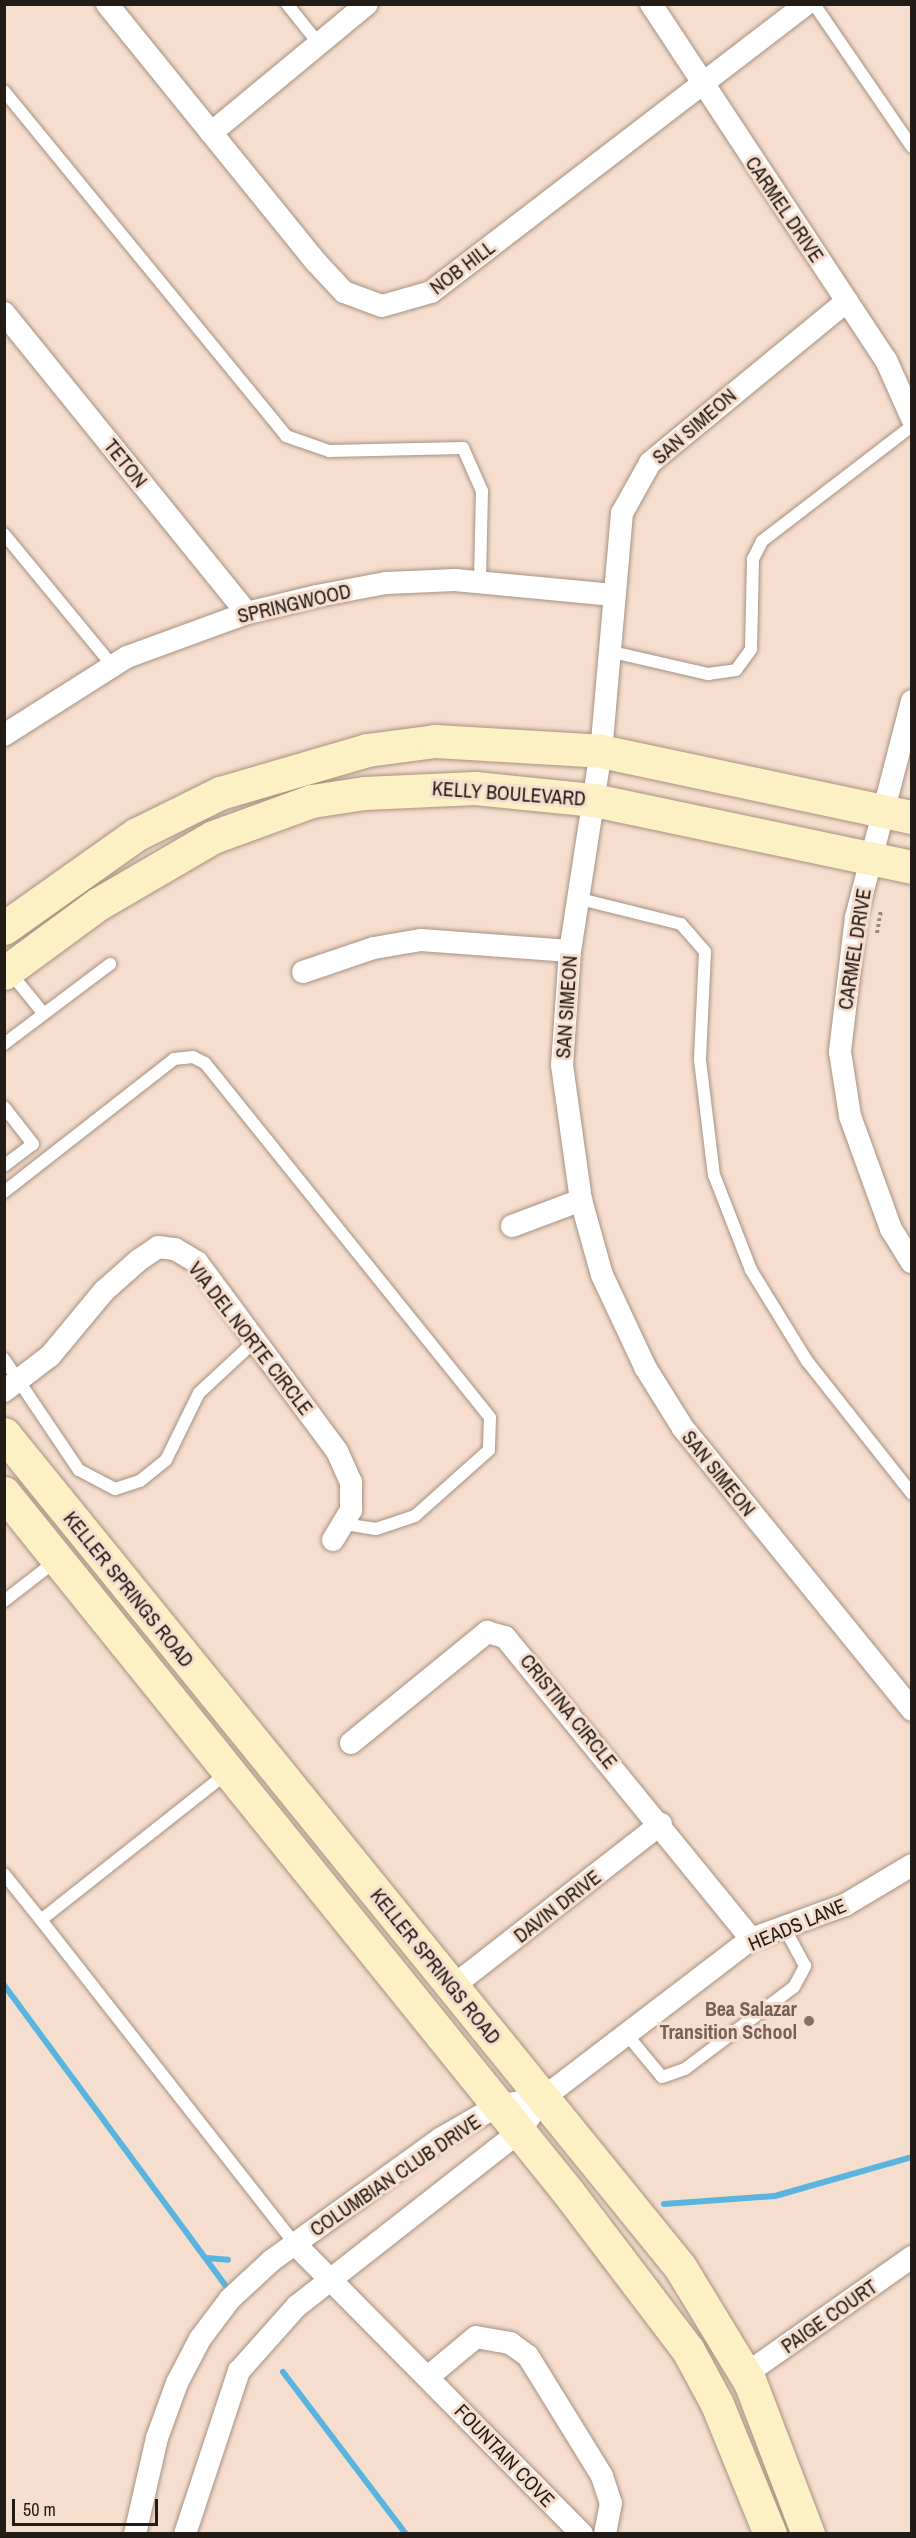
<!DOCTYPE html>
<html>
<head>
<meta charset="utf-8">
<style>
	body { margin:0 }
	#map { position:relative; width:916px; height:2538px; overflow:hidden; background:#f6dece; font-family:"Archivo Narrow",sans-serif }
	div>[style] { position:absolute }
	.stream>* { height:6px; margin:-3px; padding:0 3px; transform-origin:3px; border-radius:3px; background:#59b5df }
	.path>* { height:4px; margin-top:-2px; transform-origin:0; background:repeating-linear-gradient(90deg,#99887d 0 3px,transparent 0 6px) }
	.roads { filter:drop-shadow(0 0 2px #a79181) drop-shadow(0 0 2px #a79181) }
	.lane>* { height:12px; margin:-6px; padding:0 6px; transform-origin:6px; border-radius:6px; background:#fff }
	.street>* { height:22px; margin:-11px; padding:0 11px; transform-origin:11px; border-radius:11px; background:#fff }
	.secondary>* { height:33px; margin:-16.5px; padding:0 16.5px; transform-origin:16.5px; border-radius:16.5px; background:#fdf0c4 }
	.dots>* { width:16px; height:16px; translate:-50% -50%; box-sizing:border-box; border:3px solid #f6dece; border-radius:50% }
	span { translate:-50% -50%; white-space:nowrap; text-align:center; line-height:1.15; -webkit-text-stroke:6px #f6dece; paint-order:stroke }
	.street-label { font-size:20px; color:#231b15 }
	.education-label { font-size:20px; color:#785e54; font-weight:700 }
	.right { translate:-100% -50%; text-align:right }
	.frame { position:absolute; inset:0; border:6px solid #231b15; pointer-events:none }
	.scale { position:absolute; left:12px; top:2499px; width:146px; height:27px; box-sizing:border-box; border:3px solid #231b15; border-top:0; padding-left:8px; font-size:18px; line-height:21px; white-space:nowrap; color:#231b15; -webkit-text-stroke:4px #f6dece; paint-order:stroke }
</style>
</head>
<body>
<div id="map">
	<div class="stream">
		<div style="left:4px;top:1985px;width:373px;rotate:53.6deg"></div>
		<div style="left:664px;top:2204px;width:111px;rotate:-4.1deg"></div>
		<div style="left:775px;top:2196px;width:142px;rotate:-15.9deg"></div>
		<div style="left:207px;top:2258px;width:21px;rotate:5deg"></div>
		<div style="left:283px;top:2372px;width:203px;rotate:52.8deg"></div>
	</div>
	<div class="path">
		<div style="left:877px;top:933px;width:22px;rotate:-80deg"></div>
	</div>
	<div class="roads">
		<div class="lane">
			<div style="left:287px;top:4px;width:51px;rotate:51.3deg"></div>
			<div style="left:814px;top:4px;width:173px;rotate:55.6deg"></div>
			<div style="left:4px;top:91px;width:446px;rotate:50.7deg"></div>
			<div style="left:286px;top:436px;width:46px;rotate:19.2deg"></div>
			<div style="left:329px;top:451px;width:134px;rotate:-1.3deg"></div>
			<div style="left:463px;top:448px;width:47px;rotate:66.2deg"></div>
			<div style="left:482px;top:491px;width:91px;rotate:91.3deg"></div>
			<div style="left:4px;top:534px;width:171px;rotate:50.5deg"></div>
			<div style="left:608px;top:651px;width:103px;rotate:13deg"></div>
			<div style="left:708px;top:674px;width:28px;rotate:-8deg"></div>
			<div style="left:736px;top:670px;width:26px;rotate:-54deg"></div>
			<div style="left:751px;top:649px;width:90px;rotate:-88.7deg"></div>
			<div style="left:753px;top:559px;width:20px;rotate:-63deg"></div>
			<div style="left:762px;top:541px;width:189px;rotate:-37.5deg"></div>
			<div style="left:580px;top:899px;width:104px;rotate:13.9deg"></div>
			<div style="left:681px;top:924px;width:37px;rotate:49deg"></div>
			<div style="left:705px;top:952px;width:108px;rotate:92.7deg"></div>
			<div style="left:700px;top:1060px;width:116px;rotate:83.1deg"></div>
			<div style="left:714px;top:1175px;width:102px;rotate:68.7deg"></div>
			<div style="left:751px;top:1270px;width:107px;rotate:58.4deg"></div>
			<div style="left:807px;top:1361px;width:169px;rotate:51.7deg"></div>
			<div style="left:9px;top:971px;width:55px;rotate:50.9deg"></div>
			<div style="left:4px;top:1044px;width:133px;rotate:-37deg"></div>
			<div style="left:4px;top:1107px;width:47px;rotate:51.9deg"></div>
			<div style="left:33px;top:1144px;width:36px;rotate:143deg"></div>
			<div style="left:4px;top:1192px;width:216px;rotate:-38deg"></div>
			<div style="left:174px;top:1059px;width:19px;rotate:-6deg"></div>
			<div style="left:193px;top:1057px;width:13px;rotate:27deg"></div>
			<div style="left:205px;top:1063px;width:455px;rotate:51.2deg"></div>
			<div style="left:490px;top:1418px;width:32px;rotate:92deg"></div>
			<div style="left:489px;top:1450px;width:99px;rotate:138.3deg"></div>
			<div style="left:415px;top:1516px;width:41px;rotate:161.6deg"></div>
			<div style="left:376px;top:1529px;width:33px;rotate:-171deg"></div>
			<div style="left:4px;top:1359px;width:134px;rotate:56deg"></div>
			<div style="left:79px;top:1470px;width:41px;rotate:27.8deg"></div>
			<div style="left:115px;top:1489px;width:26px;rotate:-18deg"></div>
			<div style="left:140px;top:1481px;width:33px;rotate:-39deg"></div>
			<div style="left:166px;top:1460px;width:75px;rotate:-63.8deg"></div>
			<div style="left:199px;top:1393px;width:78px;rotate:-42.9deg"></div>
			<div style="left:4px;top:1601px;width:67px;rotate:-37.7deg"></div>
			<div style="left:227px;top:1773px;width:237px;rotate:141.7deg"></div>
			<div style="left:41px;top:1920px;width:412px;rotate:51.9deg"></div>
			<div style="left:4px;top:1874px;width:59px;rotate:51.2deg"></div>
			<div style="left:628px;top:2036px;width:53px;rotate:50.3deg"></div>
			<div style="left:662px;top:2077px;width:24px;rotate:-19deg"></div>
			<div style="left:685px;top:2069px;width:136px;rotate:-37deg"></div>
			<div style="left:794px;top:1987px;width:24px;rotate:-62deg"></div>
			<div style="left:805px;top:1966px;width:44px;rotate:-118.3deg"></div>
		</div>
		<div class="street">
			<div style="left:107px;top:4px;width:332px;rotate:51deg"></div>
			<div style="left:316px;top:262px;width:41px;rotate:47deg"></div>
			<div style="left:344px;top:292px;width:40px;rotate:20.2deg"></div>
			<div style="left:382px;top:306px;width:51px;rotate:-15.9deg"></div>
			<div style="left:431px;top:292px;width:473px;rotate:-37.5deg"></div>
			<div style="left:651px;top:4px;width:427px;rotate:56.6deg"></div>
			<div style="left:886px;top:360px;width:64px;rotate:65.9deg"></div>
			<div style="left:211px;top:133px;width:202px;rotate:-39.6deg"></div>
			<div style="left:847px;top:301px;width:255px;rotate:140.6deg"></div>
			<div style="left:650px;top:463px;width:57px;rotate:119.2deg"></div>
			<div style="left:622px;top:513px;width:239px;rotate:95deg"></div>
			<div style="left:601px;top:751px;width:202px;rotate:98.8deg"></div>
			<div style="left:570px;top:951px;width:114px;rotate:94deg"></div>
			<div style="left:562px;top:1065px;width:136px;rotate:82deg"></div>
			<div style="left:581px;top:1200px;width:78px;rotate:74.4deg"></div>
			<div style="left:602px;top:1275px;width:102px;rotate:64.9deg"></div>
			<div style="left:645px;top:1367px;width:72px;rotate:58.1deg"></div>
			<div style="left:683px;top:1428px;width:363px;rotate:50.9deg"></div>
			<div style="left:4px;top:313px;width:386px;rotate:51deg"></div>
			<div style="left:912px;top:701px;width:223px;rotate:104.5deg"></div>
			<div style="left:856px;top:917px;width:136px;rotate:96.8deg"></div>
			<div style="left:840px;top:1052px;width:65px;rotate:81.1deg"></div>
			<div style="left:850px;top:1116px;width:120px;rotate:70.1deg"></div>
			<div style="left:891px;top:1229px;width:39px;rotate:58deg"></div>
			<div style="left:4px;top:735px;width:146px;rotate:-32.4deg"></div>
			<div style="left:127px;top:657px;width:128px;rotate:-20.1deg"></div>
			<div style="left:247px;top:613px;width:72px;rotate:-13.7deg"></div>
			<div style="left:317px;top:596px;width:70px;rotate:-10.7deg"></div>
			<div style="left:386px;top:583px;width:69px;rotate:-2.5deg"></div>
			<div style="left:455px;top:580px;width:159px;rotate:5.4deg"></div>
			<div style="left:303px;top:972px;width:75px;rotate:-18.7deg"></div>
			<div style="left:374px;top:948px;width:48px;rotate:-9.7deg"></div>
			<div style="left:421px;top:940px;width:149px;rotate:4.2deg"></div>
			<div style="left:512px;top:1226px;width:74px;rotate:-20.6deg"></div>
			<div style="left:4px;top:1391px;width:58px;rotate:-37.3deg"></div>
			<div style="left:50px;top:1356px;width:85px;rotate:-50.3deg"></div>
			<div style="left:104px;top:1291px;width:47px;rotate:-41.5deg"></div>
			<div style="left:139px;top:1260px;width:23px;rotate:-34deg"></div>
			<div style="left:158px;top:1247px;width:17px;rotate:7deg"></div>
			<div style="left:175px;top:1249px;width:26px;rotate:31deg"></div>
			<div style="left:197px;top:1262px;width:235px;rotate:53.5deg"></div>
			<div style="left:337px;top:1451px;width:34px;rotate:66deg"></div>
			<div style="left:351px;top:1482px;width:28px;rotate:90deg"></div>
			<div style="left:351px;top:1510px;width:35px;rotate:121deg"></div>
			<div style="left:351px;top:1743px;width:176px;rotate:-39.2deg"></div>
			<div style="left:487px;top:1632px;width:19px;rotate:16deg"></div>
			<div style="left:505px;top:1637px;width:390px;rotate:50.8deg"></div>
			<div style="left:452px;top:1987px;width:265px;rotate:-38deg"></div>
			<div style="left:295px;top:2244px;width:408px;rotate:45.3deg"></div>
			<div style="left:746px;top:2374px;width:203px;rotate:-35.2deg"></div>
			<div style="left:428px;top:2377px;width:62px;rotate:-39.8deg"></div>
			<div style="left:476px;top:2337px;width:35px;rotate:10deg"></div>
			<div style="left:510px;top:2343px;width:22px;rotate:36deg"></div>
			<div style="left:528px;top:2356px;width:141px;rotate:58.3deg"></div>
			<div style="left:602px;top:2476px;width:28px;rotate:72deg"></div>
			<div style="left:611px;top:2503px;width:32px;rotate:101deg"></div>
			<div style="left:135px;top:2534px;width:98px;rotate:-77.1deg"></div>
			<div style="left:157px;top:2438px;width:59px;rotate:-70deg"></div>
			<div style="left:177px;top:2383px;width:50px;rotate:-62.4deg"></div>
			<div style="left:200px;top:2339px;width:50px;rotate:-53.1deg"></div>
			<div style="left:230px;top:2299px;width:56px;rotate:-42.8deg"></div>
			<div style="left:271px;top:2261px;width:208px;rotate:-35.8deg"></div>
			<div style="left:440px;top:2139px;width:66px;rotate:-30.1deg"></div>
			<div style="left:497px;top:2106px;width:47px;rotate:-9.9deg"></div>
			<div style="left:185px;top:2534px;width:172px;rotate:-71.7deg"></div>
			<div style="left:239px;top:2371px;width:87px;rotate:-48.3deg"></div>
			<div style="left:297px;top:2306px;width:281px;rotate:-38.1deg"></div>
			<div style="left:518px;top:2133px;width:43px;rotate:-54.5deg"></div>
			<div style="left:543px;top:2098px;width:262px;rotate:-37.4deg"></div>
			<div style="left:751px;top:1939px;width:100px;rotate:-19.9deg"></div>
			<div style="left:845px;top:1905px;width:78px;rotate:-30.8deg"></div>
		</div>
		<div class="secondary">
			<div style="left:4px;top:928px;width:163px;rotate:-35.3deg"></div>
			<div style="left:137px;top:834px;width:93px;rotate:-26.3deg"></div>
			<div style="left:220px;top:793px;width:153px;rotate:-16.3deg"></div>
			<div style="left:367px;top:750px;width:69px;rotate:-7.5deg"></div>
			<div style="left:435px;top:741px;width:166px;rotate:3.4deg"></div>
			<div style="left:601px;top:751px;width:318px;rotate:12deg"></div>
			<div style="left:4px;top:973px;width:117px;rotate:-36.3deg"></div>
			<div style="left:98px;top:904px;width:133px;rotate:-30.2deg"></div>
			<div style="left:213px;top:837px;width:105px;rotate:-20deg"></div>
			<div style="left:312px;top:801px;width:53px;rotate:-8.7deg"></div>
			<div style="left:364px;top:793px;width:111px;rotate:-2.6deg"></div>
			<div style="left:475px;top:788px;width:120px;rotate:5.8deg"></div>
			<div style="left:594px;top:800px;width:325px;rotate:11.9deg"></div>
			<div style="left:4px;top:1434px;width:1073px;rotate:50.94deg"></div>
			<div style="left:680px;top:2267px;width:135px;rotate:58.7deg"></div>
			<div style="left:750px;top:2382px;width:163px;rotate:69.1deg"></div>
			<div style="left:4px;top:1493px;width:898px;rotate:51.1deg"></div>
			<div style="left:568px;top:2192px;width:198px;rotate:52.8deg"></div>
			<div style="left:688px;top:2350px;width:61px;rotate:61.8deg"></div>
			<div style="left:717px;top:2404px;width:140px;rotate:67.8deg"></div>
		</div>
	</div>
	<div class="dots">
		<div style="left:809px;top:2021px;background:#8d6e63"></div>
	</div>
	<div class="street-label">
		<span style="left:785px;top:209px;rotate:56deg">CARMEL DRIVE</span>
		<span style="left:462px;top:267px;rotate:-37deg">NOB HILL</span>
		<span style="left:694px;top:426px;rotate:-41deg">SAN SIMEON</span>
		<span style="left:126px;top:463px;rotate:51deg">TETON</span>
		<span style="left:294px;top:603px;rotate:-13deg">SPRINGWOOD</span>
		<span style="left:509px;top:793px;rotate:4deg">KELLY BOULEVARD</span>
		<span style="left:854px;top:949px;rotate:-81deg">CARMEL DRIVE</span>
		<span style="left:566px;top:1007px;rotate:-86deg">SAN SIMEON</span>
		<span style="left:251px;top:1338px;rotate:52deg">VIA DEL NORTE CIRCLE</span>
		<span style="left:719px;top:1473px;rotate:51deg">SAN SIMEON</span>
		<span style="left:129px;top:1589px;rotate:51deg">KELLER SPRINGS ROAD</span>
		<span style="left:569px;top:1711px;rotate:51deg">CRISTINA CIRCLE</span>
		<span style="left:557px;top:1906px;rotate:-38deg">DAVIN DRIVE</span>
		<span style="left:797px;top:1924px;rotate:-23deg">HEADS LANE</span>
		<span style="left:436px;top:1966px;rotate:51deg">KELLER SPRINGS ROAD</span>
		<span style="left:395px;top:2175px;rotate:-34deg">COLUMBIAN CLUB DRIVE</span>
		<span style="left:829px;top:2316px;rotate:-35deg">PAIGE COURT</span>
		<span style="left:505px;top:2455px;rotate:46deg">FOUNTAIN COVE</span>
	</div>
	<div class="education-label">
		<span class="right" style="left:797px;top:2020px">Bea Salazar<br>Transition School</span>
	</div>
	<div class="frame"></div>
	<div class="scale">50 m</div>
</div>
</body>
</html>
